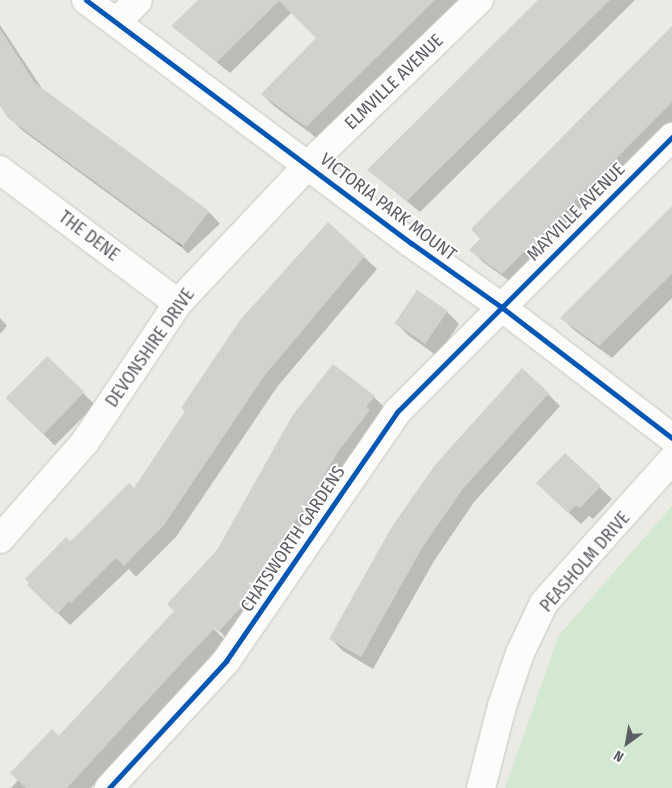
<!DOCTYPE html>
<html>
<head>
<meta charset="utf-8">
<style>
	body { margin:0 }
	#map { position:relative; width:672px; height:788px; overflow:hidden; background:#ebeae5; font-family:"Fira Sans Condensed",sans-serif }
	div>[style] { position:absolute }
	.green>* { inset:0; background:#d2e8d1 }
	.shadow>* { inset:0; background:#0003; transform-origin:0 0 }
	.building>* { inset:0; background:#d2d1ce; transform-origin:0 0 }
	.roads { filter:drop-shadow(0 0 1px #c7c7c6) drop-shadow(0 0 1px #c7c7c6) }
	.minor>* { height:28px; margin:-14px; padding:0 14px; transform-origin:14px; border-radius:14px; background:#fcfcfb }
	.cycleway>* { height:5px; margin:-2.5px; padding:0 2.5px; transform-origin:2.5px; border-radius:2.5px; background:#0057b8 }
	span { translate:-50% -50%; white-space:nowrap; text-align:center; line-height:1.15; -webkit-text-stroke:4px #fff; paint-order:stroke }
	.street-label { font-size:18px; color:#5b5e63 }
	.north { position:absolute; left:602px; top:718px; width:50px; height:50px; -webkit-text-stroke:4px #fff; paint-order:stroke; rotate:212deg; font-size:14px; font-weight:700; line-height:20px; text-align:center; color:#5b5e63 }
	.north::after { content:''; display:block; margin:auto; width:18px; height:22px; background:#5b5e63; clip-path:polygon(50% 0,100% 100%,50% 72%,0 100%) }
</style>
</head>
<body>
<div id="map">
	<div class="green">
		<div style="clip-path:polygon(672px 506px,672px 788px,505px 788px,559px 635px)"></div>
	</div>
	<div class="shadow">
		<div style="clip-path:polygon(199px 0,460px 0,318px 139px,274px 106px,262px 94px,318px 38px,292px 12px,230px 73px,172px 26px)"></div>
		<div style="clip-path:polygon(539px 0,635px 0,420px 212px,369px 170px)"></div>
		<div style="clip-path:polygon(0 25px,43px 90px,207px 212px,181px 247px,23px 131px,10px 118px,0 102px)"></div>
		<div style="clip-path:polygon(672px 28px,672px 126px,515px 285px,483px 262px,471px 250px)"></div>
		<div style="clip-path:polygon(672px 207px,672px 298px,612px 358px,574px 330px,562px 318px)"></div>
		<div style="left:209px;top:212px;width:16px;height:44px;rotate:47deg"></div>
		<div style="clip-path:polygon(328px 224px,377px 269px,277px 387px,176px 537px,136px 577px,129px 569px,70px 625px,29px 585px,70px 542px,134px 490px)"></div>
		<div style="clip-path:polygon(447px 312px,459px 324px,437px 356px,408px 335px,396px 323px)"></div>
		<div style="clip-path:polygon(0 318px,7px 326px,0 334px)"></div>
		<div style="left:47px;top:357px;width:68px;height:57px;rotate:45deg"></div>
		<div style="clip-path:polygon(548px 394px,560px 406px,474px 502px,434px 561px,373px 669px,343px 651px,331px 639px,392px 529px)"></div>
		<div style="clip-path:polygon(374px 397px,386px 409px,231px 643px,215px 626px,213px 628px,226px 641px,91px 788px,11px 788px)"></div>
		<div style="clip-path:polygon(565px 455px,612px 499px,593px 519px,589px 516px,581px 524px,550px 495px)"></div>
	</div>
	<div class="building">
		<div style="clip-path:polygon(198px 0,435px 0,306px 127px,261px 94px,316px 38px,279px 1px,217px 62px,171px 26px)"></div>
		<div style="clip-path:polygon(538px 0,610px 0,407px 201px,367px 170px)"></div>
		<div style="clip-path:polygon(672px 26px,672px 102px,502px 274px,469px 250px,480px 239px,471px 229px)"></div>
		<div style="clip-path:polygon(0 29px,35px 83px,209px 211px,183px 246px,8px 118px,0 106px)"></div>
		<div style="clip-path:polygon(672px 206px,672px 274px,599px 346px,560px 318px)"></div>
		<div style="clip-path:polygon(328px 222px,365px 256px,265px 375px,164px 525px,124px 566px,116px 558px,71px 603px,69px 601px,57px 614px,27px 585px,29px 583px,25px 579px,66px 537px,70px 541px,73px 539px,129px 483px,134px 488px,185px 411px,181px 408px,240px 320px)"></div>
		<div style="left:417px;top:290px;width:37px;height:40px;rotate:34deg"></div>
		<div style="left:47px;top:356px;width:52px;height:59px;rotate:44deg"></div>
		<div style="clip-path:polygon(333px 364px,375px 396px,366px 407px,370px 410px,337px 453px,311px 499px,309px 498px,285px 538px,289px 540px,284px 549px,272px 566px,270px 564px,251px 597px,218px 632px,215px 628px,189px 655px,67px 788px,26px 788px,10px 773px,52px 729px,59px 736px,174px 611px,167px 604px,217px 550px,292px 416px)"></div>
		<div style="clip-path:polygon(522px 368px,549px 393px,462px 490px,422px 548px,361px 657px,329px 639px,391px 528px,435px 465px)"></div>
		<div style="clip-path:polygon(565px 453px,601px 486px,580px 508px,576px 505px,568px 513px,536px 483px)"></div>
	</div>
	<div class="roads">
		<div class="minor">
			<div style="left:86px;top:0;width:406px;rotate:36.8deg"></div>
			<div style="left:411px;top:243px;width:109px;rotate:35.3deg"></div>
			<div style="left:500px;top:306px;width:217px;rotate:37.5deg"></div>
			<div style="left:117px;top:22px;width:30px;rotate:-46deg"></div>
			<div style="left:0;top:170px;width:222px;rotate:36.8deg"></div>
			<div style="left:0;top:539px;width:129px;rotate:-48.8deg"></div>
			<div style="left:85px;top:442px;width:167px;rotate:-56.2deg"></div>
			<div style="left:178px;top:303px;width:190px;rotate:-46.7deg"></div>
			<div style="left:308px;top:165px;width:238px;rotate:-44deg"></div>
			<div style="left:109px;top:788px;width:173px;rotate:-47.3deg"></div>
			<div style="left:226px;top:661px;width:302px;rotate:-55.5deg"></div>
			<div style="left:397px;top:412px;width:389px;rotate:-45deg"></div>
			<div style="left:481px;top:788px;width:85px;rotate:-75.6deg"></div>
			<div style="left:502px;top:706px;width:56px;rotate:-71.2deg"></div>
			<div style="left:520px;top:653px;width:55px;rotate:-64.4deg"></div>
			<div style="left:544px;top:603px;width:192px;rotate:-48.2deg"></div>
		</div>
	</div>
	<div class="cycleway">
		<div style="left:86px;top:0;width:406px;rotate:36.8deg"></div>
		<div style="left:411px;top:243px;width:109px;rotate:35.3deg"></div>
		<div style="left:500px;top:306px;width:217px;rotate:37.5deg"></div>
		<div style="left:109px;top:788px;width:173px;rotate:-47.3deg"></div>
		<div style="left:226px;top:661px;width:302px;rotate:-55.5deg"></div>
		<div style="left:397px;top:412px;width:389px;rotate:-45deg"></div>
	</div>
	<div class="street-label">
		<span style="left:394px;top:82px;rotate:-44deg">ELMVILLE AVENUE</span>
		<span style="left:388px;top:207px;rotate:37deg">VICTORIA PARK MOUNT</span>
		<span style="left:576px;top:212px;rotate:-45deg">MAYVILLE AVENUE</span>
		<span style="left:89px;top:236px;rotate:37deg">THE DENE</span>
		<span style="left:150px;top:348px;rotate:-55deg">DEVONSHIRE DRIVE</span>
		<span style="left:293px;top:539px;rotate:-56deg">CHATSWORTH GARDENS</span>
		<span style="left:585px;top:562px;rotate:-49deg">PEASHOLM DRIVE</span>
	</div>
	<div class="north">N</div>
</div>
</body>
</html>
